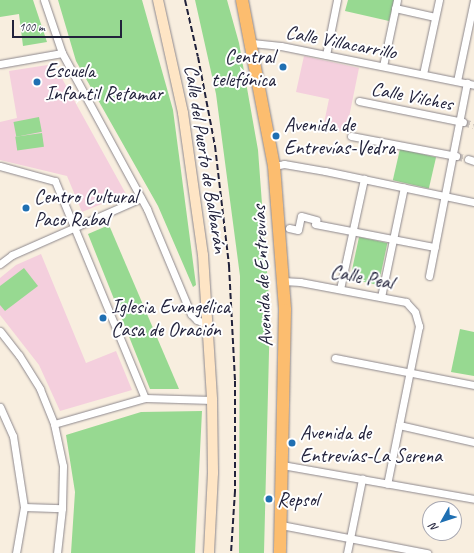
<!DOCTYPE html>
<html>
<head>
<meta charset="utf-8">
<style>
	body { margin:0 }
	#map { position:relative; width:474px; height:553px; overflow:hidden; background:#f8eedf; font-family:Caveat,sans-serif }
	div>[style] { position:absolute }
	.built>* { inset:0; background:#f4cfdd }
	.green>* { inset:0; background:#97d991; transform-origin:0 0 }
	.street-tunnel>* { height:7px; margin-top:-3.5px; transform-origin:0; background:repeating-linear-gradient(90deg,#cdc5be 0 7px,transparent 0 10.5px) }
	.roads { filter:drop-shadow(0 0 1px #8d888d) drop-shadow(0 0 1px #8d888d) }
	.street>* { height:7px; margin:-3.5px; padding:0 3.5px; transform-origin:3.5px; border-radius:3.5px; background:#fff }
	.secondary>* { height:10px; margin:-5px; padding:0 5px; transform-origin:5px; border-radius:5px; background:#fee5c5 }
	.primary>* { height:12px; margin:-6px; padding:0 6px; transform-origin:6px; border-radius:6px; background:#fcbd6f }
	.rail>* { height:2px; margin-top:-1px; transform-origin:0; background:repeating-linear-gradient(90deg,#22223b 0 6px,transparent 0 9px) }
	.dots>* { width:11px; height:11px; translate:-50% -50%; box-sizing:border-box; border:2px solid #fff; border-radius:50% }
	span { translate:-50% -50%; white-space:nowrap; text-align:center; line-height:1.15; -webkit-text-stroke:4px #fff; paint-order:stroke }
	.street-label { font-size:20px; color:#22223b }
	.poi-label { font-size:20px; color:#22223b }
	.right { translate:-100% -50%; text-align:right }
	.left { translate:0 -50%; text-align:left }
	.north { position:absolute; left:422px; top:501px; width:40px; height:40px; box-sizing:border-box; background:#fff; border:1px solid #a7a7b1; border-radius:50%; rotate:231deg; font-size:11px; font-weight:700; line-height:16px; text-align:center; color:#22223b }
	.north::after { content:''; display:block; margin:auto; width:14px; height:18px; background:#1f6fb2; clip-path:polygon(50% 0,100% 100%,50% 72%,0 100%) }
	.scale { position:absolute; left:12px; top:20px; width:110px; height:18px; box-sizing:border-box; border:2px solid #22223b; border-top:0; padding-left:5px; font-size:12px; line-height:14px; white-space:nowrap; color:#22223b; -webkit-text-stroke:3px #fff; paint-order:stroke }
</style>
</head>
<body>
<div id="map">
	<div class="built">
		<div style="clip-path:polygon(304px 56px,359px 68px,346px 132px,323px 128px,329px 99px,296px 92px)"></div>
		<div style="clip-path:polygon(54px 64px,126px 194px,82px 212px,67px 176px,0 160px,0 122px,17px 118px,9px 71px)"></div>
		<div style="clip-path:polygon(41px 254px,86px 363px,116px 351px,132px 390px,60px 411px,39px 365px,0 315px,0 278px,16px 265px)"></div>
	</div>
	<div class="green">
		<div style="clip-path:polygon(0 0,33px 0,47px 42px,23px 46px,19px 14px,0 17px)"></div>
		<div style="clip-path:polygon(58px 0,142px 0,173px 110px,196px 285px,193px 287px,158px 206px,76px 61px)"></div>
		<div style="clip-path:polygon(195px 0,227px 0,239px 43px,258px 150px,270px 312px,264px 553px,239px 553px,240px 276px,216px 94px)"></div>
		<div style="clip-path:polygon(348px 0,394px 0,389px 21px,345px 11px)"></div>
		<div style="left:39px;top:117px;width:15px;height:26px;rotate:79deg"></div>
		<div style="left:42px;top:133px;width:14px;height:27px;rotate:82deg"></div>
		<div style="left:400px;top:149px;width:37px;height:32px;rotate:13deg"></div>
		<div style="clip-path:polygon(109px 225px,179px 389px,150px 389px,88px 234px)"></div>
		<div style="left:359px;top:237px;width:29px;height:43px;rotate:12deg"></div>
		<div style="clip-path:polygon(24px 268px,38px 286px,5px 311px,0 305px,0 286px)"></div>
		<div style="clip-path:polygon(460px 329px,474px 332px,474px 376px,451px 372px)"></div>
		<div style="clip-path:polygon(202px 411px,195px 553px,71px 553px,75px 492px,66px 435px,141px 412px)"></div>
	</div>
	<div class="street-tunnel">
		<div style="left:463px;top:122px;width:11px;rotate:15deg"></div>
		<div style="left:456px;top:156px;width:12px;rotate:14deg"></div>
	</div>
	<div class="roads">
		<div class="street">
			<div style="left:44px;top:0;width:56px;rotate:71.2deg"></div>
			<div style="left:62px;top:53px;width:178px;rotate:61.4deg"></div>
			<div style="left:147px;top:209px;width:114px;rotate:67.3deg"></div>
			<div style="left:191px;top:314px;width:8px;rotate:45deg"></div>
			<div style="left:197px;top:320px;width:13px;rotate:23deg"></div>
			<div style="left:395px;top:8px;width:41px;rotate:12.7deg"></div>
			<div style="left:252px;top:43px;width:29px;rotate:6deg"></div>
			<div style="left:281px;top:46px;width:197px;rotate:11.4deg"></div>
			<div style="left:326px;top:55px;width:56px;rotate:-78.7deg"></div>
			<div style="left:0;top:64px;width:63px;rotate:-10.1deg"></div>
			<div style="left:383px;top:66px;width:67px;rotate:-78deg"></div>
			<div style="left:423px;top:74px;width:76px;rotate:-77.8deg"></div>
			<div style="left:457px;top:81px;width:83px;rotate:-78.1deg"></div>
			<div style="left:359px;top:101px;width:106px;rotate:11.4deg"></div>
			<div style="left:351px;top:136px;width:107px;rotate:10.8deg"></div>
			<div style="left:468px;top:159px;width:6px;rotate:18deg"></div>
			<div style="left:0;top:166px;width:57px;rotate:15.3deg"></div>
			<div style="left:55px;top:181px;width:235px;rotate:67.5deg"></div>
			<div style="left:274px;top:166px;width:10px;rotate:-11deg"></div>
			<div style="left:284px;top:164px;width:42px;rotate:9.7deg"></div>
			<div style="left:325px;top:171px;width:152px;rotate:11.8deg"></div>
			<div style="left:315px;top:224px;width:122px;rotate:10.9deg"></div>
			<div style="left:289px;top:228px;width:9px;rotate:13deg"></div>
			<div style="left:298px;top:230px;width:14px;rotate:-78deg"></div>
			<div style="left:301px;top:216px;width:16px;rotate:15deg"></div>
			<div style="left:0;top:264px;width:15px;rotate:-37deg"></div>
			<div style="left:12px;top:255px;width:141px;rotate:-23.8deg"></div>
			<div style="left:429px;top:276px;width:197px;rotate:-78.9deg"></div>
			<div style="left:283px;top:281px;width:17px;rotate:3deg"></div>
			<div style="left:300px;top:282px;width:108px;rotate:10.7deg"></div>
			<div style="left:406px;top:302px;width:13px;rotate:48deg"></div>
			<div style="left:415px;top:312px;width:15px;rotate:74deg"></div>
			<div style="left:419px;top:326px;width:161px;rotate:101.4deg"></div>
			<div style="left:340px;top:289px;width:113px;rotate:-77.7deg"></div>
			<div style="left:381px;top:297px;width:112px;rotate:-78.2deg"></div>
			<div style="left:0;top:331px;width:31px;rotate:52deg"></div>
			<div style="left:19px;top:355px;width:40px;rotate:58deg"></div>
			<div style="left:40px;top:389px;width:38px;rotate:68deg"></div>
			<div style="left:54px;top:424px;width:43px;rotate:77.9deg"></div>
			<div style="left:63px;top:466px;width:42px;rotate:91.4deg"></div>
			<div style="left:62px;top:508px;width:45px;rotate:96.3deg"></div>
			<div style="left:335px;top:358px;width:142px;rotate:11deg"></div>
			<div style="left:0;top:407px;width:32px;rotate:66deg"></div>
			<div style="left:13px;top:436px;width:72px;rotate:81.2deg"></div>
			<div style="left:24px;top:507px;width:47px;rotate:99.9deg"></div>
			<div style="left:54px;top:424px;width:95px;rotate:-15.9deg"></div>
			<div style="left:145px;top:398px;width:67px;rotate:1.7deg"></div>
			<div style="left:399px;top:425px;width:77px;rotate:12.8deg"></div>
			<div style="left:282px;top:465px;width:195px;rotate:10deg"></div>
			<div style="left:24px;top:507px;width:38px;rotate:2deg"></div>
			<div style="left:281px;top:525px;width:149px;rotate:10.9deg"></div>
			<div style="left:347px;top:553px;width:76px;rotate:-78.5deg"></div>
		</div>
		<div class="secondary">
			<div style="left:158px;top:0;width:116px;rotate:77.5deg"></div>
			<div style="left:183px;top:113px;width:143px;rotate:82deg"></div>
			<div style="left:203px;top:255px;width:145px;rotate:86.4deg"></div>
			<div style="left:212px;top:400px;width:73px;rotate:89.2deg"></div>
			<div style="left:213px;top:473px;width:80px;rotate:92.9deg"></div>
		</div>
		<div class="primary">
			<div style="left:242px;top:0;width:169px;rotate:79.1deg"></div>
			<div style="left:274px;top:166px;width:144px;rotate:85.6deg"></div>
			<div style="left:285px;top:310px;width:243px;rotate:91.2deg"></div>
		</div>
	</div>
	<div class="rail">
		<div style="left:185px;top:0;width:58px;rotate:77.2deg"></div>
		<div style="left:198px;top:57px;width:91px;rotate:79.2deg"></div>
		<div style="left:215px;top:146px;width:121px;rotate:83.3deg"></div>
		<div style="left:229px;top:266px;width:115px;rotate:87deg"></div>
		<div style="left:235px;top:381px;width:110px;rotate:90deg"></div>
		<div style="left:235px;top:491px;width:62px;rotate:93.7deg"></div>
	</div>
	<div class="dots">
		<div style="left:283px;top:67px;background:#1f6fb2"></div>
		<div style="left:37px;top:82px;background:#1f6fb2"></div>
		<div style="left:276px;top:136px;background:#1f6fb2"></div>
		<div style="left:26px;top:208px;background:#1f6fb2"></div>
		<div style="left:103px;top:318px;background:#1f6fb2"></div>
		<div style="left:292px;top:443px;background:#1f6fb2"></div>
		<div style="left:269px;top:499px;background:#1f6fb2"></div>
	</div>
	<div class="street-label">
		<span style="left:341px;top:42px;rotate:11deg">Calle Villacarrillo</span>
		<span style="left:412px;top:96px;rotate:11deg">Calle Vilches</span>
		<span style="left:206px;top:159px;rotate:81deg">Calle del Puerto de Balbarán</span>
		<span style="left:262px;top:276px;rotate:-93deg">Avenida de Entrevías</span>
		<span style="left:362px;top:277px;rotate:11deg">Calle Peal</span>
	</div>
	<div class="poi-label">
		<span class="right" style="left:275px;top:68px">Central<br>telefónica</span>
		<span class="left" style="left:45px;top:82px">Escuela<br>Infantil Retamar</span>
		<span class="left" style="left:284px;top:136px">Avenida de<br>Entrevías-Vedra</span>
		<span class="left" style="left:34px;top:208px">Centro Cultural<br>Paco Rabal</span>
		<span class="left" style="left:111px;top:318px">Iglesia Evangélica<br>Casa de Oración</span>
		<span class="left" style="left:300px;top:444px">Avenida de<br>Entrevías-La Serena</span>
		<span class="left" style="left:277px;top:499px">Repsol</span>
	</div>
	<div class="north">N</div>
	<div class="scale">100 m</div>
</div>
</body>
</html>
